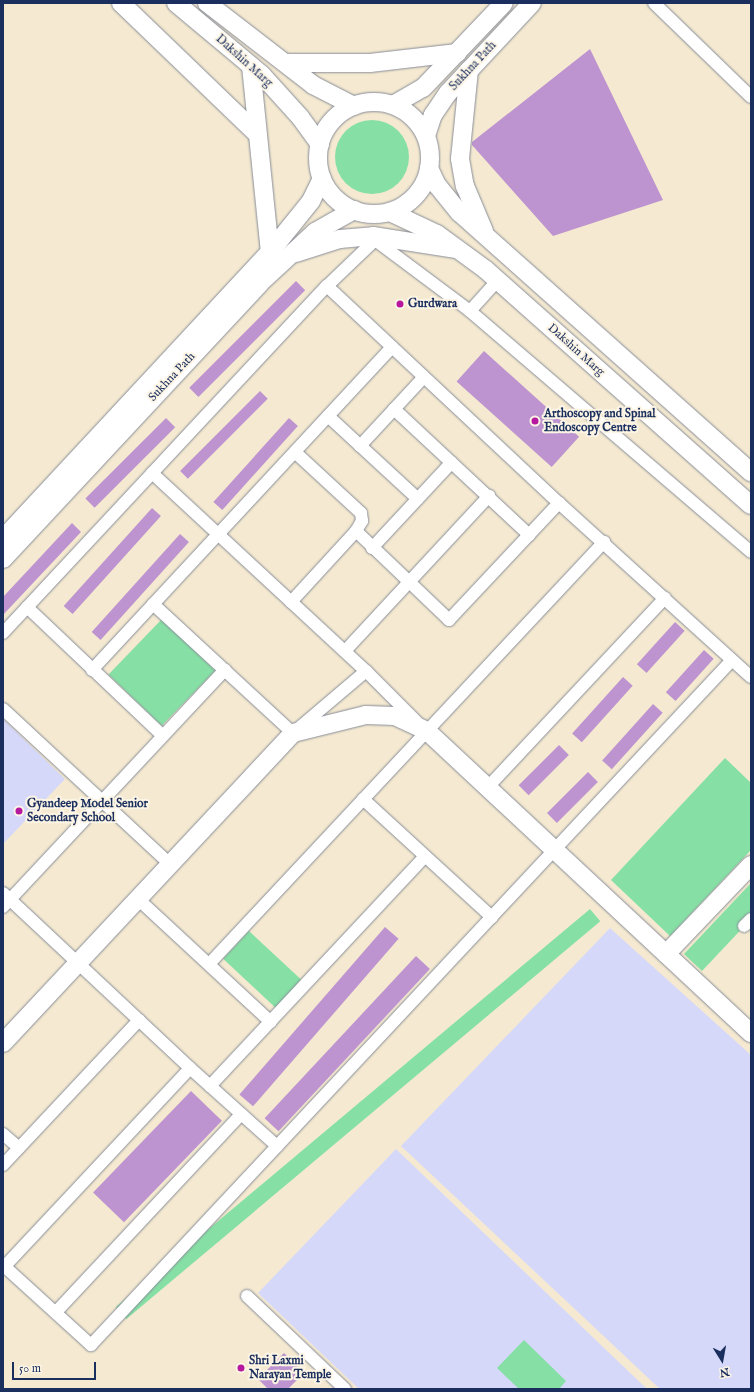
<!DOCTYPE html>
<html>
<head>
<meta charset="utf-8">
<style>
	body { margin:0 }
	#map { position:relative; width:754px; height:1392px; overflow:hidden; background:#f5ead1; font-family:"IM FELL English",serif }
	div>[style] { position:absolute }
	.built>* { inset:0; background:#d6d8f9 }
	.green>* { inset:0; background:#86e0a5; transform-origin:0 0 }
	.round { border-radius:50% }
	.building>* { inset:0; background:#bd94cf; transform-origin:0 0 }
	.roads { filter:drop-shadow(0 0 1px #888c98) drop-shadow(0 0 1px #888c98) }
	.street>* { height:12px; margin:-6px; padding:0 6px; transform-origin:6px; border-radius:6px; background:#fff }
	.secondary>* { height:18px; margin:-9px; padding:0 9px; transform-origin:9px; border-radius:9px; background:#fff }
	.secondary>.ring { margin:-9px; padding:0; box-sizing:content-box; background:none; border:18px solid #fff; border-radius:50% }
	.dots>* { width:11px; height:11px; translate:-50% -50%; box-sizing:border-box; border:2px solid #fcf5e5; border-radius:50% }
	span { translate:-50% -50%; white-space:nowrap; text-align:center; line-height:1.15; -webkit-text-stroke:4px #fcf5e5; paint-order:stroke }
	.street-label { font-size:12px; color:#1b2f5e }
	.poi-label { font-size:12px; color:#1b2f5e; font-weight:700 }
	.left { translate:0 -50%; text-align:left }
	.frame { position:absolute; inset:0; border:4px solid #1b2f5e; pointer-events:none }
	.north { position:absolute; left:702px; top:1340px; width:40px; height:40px; -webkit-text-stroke:3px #fcf5e5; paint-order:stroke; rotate:169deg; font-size:11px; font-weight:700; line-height:16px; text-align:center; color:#1b2f5e }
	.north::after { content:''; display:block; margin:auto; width:14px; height:18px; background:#1b2f5e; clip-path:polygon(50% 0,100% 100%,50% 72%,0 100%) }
	.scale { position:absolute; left:12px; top:1362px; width:84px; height:18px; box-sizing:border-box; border:2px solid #1b2f5e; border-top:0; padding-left:5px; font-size:12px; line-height:14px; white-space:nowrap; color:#1b2f5e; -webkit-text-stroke:3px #fcf5e5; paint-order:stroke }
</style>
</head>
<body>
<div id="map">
	<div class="built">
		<div style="clip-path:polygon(3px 719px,65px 779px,3px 844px)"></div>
		<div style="clip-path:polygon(610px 928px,751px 1055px,751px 1389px,660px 1389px,401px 1146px)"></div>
		<div style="clip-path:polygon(396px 1149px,647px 1389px,359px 1389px,258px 1293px)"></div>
	</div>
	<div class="green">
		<div class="round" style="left:335px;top:120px;width:74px;height:74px"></div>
		<div style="left:162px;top:619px;width:74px;height:77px;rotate:44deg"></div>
		<div style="clip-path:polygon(725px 758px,751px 783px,751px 850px,670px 936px,611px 880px)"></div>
		<div style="clip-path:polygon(751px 883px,751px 919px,702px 971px,684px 954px)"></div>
		<div style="left:590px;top:909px;width:16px;height:619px;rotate:50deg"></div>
		<div style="left:249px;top:931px;width:72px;height:38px;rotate:43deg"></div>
		<div style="clip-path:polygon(524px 1340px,566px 1381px,559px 1389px,519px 1389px,497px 1368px)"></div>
	</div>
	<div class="building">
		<div style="clip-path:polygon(590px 49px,663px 200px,553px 236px,472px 145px,472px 142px)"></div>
		<div style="left:296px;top:281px;width:13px;height:151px;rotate:45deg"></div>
		<div style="left:484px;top:351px;width:128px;height:41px;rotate:42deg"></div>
		<div style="left:260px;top:391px;width:11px;height:113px;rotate:45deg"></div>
		<div style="left:166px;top:418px;width:13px;height:114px;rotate:45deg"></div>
		<div style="left:289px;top:418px;width:12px;height:113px;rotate:42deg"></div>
		<div style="left:152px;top:508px;width:12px;height:132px;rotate:42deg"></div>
		<div style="clip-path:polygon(72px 523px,81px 532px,3px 615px,3px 597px)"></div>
		<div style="left:180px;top:534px;width:12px;height:132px;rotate:42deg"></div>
		<div style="left:675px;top:622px;width:13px;height:57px;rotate:42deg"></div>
		<div style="left:704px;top:650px;width:13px;height:57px;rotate:42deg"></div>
		<div style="left:623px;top:677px;width:13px;height:76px;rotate:42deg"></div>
		<div style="left:653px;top:704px;width:13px;height:76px;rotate:42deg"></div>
		<div style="left:559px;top:745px;width:14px;height:57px;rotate:45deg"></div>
		<div style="left:588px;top:772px;width:14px;height:58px;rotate:45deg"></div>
		<div style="left:385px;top:927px;width:18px;height:222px;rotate:41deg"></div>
		<div style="left:416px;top:956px;width:19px;height:222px;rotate:43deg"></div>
		<div style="left:191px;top:1091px;width:43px;height:141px;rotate:44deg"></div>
		<div style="clip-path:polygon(284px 1353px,304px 1373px,288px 1389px,268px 1389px,258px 1379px)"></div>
	</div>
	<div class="roads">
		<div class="street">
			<div style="left:654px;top:3px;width:135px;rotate:44.1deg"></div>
			<div style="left:327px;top:286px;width:318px;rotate:43.1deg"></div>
			<div style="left:559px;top:503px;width:259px;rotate:42.2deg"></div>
			<div style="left:470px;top:311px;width:42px;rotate:-47.9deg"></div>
			<div style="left:394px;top:409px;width:185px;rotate:43deg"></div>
			<div style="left:328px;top:416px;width:122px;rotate:42.7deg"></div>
			<div style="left:360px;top:446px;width:94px;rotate:-47.2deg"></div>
			<div style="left:152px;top:473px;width:292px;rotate:42.8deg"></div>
			<div style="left:366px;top:671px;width:72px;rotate:45deg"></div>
			<div style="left:356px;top:531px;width:129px;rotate:43.7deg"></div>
			<div style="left:449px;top:620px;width:161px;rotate:-46.8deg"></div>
			<div style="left:372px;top:548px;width:117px;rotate:-47.1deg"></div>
			<div style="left:291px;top:602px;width:96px;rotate:-47.5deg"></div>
			<div style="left:356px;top:531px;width:12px;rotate:-59deg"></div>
			<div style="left:362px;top:521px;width:8px;rotate:-97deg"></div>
			<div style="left:361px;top:513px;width:90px;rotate:-137.3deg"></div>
			<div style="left:153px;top:604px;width:190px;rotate:42.7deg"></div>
			<div style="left:293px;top:733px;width:96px;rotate:-40.3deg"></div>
			<div style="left:27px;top:607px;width:187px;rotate:43.5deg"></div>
			<div style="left:3px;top:633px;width:475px;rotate:-47deg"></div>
			<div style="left:327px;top:286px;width:66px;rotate:-43.8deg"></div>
			<div style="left:375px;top:240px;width:119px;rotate:36.8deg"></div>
			<div style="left:470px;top:311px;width:370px;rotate:40.6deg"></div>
			<div style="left:345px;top:651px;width:212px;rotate:-47.1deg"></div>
			<div style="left:92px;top:670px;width:441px;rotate:-47.1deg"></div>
			<div style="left:3px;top:709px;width:228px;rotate:42.9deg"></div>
			<div style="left:488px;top:787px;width:259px;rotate:-46.9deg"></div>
			<div style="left:363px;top:799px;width:175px;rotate:42.5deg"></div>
			<div style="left:3px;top:893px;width:256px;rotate:43.1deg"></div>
			<div style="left:190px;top:1068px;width:117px;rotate:41.9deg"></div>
			<div style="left:138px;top:899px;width:181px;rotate:42.8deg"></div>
			<div style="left:3px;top:907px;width:325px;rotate:-46.9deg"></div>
			<div style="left:744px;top:926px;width:10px;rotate:-45deg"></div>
			<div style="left:210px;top:963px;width:577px;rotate:-46.9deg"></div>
			<div style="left:210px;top:1086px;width:313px;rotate:-46.9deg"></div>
			<div style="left:3px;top:1134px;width:21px;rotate:41deg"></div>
			<div style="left:3px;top:1165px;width:199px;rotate:-46.8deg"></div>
			<div style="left:3px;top:1265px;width:119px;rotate:42.3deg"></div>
			<div style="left:91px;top:1345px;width:938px;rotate:-46.9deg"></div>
			<div style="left:5px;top:1266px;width:271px;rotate:-46.9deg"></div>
			<div style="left:247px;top:1296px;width:135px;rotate:43.5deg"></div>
			<div style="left:56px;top:1312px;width:271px;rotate:-46.9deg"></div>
		</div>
		<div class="secondary">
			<div style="left:121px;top:3px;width:189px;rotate:43.9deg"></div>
			<div style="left:176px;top:3px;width:112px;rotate:39.9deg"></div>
			<div style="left:262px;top:75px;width:57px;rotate:47.9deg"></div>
			<div style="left:300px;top:117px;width:34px;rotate:54deg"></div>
			<div style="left:207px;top:3px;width:134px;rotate:37.7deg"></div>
			<div style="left:313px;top:85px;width:46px;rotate:27.1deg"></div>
			<div style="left:285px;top:63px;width:85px"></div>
			<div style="left:370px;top:63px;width:88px;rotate:-6.6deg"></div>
			<div style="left:251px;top:66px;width:187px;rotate:84.2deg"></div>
			<div style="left:469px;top:70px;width:89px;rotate:95.8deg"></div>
			<div style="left:460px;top:159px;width:27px;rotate:80deg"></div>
			<div style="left:465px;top:186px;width:49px;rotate:67.1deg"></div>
			<div class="ring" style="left:318px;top:102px;width:94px;height:94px"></div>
			<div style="left:393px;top:105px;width:34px;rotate:-30deg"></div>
			<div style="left:423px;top:88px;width:117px;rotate:-46.4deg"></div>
			<div style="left:426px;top:136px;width:22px;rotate:-72deg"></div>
			<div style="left:433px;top:115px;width:27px;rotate:-56deg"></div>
			<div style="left:448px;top:93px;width:123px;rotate:-47deg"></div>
			<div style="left:429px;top:168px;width:19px;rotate:65deg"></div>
			<div style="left:437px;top:185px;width:36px;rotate:51deg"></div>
			<div style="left:460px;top:213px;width:390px;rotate:41.7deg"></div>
			<div style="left:390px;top:212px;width:52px;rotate:25.1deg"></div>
			<div style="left:437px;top:234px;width:61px;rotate:36.3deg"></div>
			<div style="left:486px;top:270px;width:354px;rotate:41.6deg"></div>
			<div style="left:296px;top:253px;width:46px;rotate:-17.7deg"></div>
			<div style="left:340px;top:239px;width:33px;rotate:-5deg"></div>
			<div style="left:373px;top:236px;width:83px;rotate:9deg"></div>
			<div style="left:3px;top:539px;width:392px;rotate:-47.1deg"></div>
			<div style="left:270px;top:252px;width:65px;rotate:-51.2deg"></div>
			<div style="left:311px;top:201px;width:25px;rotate:-64deg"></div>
			<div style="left:3px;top:559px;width:377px;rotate:-47deg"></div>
			<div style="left:260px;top:283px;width:75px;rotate:-42.8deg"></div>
			<div style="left:315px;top:232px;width:45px;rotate:-29.4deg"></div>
			<div style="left:666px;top:954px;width:123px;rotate:-46.3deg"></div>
			<div style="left:3px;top:1043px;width:424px;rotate:-46.9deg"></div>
			<div style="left:293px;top:733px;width:75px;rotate:-13.9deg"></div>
			<div style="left:366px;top:715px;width:29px;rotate:2deg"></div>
			<div style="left:395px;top:716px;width:35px;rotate:25deg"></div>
			<div style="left:427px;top:731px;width:443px;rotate:43deg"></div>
		</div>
	</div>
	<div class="dots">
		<div style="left:400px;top:304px;background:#b5179e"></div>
		<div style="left:535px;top:421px;background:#b5179e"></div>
		<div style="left:19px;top:811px;background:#b5179e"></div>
		<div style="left:241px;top:1368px;background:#b5179e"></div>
	</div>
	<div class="street-label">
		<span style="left:244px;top:61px;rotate:42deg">Dakshin Marg</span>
		<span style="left:473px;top:66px;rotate:-47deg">Sukhna Path</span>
		<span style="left:576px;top:350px;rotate:42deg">Dakshin Marg</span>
		<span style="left:172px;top:377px;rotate:-47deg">Sukhna Path</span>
	</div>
	<div class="poi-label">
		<span class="left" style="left:408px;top:304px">Gurdwara</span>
		<span class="left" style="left:544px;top:421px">Arthoscopy and Spinal<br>Endoscopy Centre</span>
		<span class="left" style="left:27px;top:811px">Gyandeep Model Senior<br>Secondary School</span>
		<span class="left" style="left:249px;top:1368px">Shri Laxmi<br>Narayan Temple</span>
	</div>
	<div class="frame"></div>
	<div class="north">N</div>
	<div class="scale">50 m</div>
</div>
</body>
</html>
